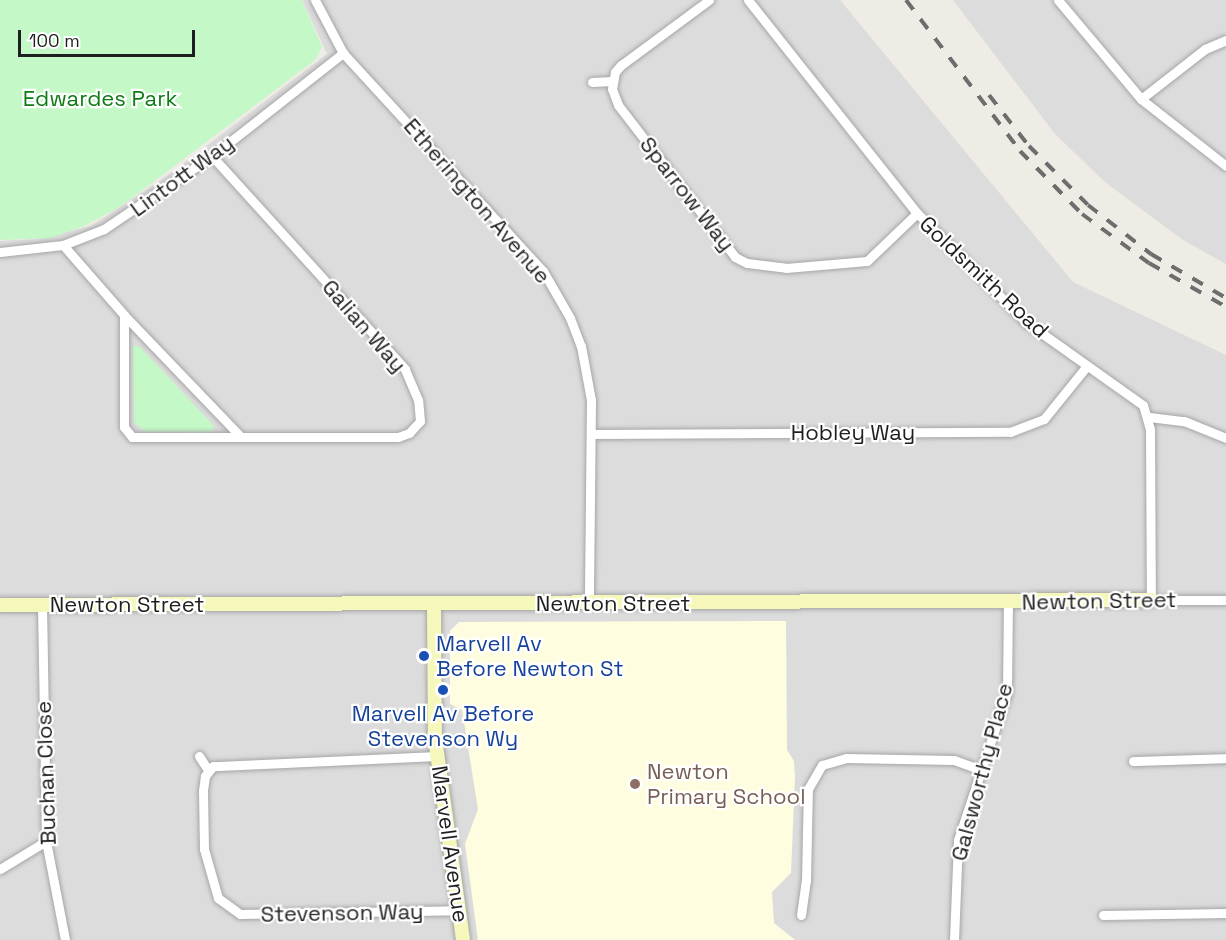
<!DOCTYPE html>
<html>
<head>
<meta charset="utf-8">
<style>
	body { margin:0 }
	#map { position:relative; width:1226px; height:940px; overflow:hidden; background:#efece5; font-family:"Space Grotesk",sans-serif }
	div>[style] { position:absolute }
	.residential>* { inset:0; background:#dddcdc }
	.education>* { inset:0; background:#fefde0 }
	.park>* { inset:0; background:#c4f8c6 }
	.roads { filter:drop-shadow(0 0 2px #a6a6a6) drop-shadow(0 0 2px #a6a6a6) }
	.street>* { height:9px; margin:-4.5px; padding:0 4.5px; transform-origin:4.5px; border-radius:4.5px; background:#fff }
	.secondary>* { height:14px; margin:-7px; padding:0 7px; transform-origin:7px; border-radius:7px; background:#f6f8bb }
	.rail>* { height:4px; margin-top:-2px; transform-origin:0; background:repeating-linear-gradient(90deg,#6d6d6d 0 12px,transparent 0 24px) }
	.dots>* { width:16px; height:16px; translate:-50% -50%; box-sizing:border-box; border:3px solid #fff; border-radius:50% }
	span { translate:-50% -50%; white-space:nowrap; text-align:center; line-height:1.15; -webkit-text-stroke:4.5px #fff; paint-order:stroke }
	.park-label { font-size:22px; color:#0f7b15 }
	.street-label { font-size:22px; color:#1f1f1f }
	.transit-label { font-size:22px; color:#164399 }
	.left { translate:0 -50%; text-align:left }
	.education-label { font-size:22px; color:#785e54 }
	.scale { position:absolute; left:18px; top:30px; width:177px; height:27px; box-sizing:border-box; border:3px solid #1f1f1f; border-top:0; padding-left:8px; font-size:18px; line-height:21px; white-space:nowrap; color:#1f1f1f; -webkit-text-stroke:4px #fff; paint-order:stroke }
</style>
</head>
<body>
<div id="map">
	<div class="residential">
		<div style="clip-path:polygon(302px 0,840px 0,1073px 282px,1226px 355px,1226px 940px,0 940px,0 241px,37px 239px,91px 226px,168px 175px,327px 54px)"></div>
		<div style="clip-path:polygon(953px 0,1226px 0,1226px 264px,1183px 240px,1106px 183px,1055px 134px)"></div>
	</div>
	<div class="education">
		<div style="clip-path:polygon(786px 621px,787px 750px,794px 761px,795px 776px,791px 873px,772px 892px,774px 923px,795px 940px,478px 940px,465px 844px,478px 809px,462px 710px,450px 704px,450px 631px,459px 622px)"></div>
	</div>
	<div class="park">
		<div style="clip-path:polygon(0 0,302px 0,322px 47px,315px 60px,121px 206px,84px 226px,50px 238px,0 240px)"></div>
		<div style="clip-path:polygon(133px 345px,140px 347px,214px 426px,212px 433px,145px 432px,134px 422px)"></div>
	</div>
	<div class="roads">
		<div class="street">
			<div style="left:315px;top:0;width:60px;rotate:62.2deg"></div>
			<div style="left:343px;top:53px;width:296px;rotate:47.5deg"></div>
			<div style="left:543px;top:271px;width:54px;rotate:60.1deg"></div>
			<div style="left:570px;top:318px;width:30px;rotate:69deg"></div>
			<div style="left:581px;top:346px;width:55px;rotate:79.5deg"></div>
			<div style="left:591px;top:400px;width:204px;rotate:90.6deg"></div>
			<div style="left:709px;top:0;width:109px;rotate:143.5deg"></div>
			<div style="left:621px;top:65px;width:9px;rotate:131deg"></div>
			<div style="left:615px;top:72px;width:17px;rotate:100deg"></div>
			<div style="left:612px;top:89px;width:17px;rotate:69deg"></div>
			<div style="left:618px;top:105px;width:192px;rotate:52.4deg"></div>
			<div style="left:735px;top:257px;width:13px;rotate:27deg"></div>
			<div style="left:747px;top:263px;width:39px;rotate:7deg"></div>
			<div style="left:786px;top:268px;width:81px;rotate:-4.9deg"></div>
			<div style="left:867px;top:261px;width:69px;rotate:-43.8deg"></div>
			<div style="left:748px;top:0;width:272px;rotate:51.6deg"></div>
			<div style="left:917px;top:213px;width:154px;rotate:45deg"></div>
			<div style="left:1026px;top:322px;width:143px;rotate:35.4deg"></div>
			<div style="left:1143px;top:405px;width:25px;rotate:74deg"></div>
			<div style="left:1150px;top:429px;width:171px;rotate:89.7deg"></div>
			<div style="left:1151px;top:600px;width:75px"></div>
			<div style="left:1058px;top:0;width:129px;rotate:50deg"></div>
			<div style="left:1141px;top:99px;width:108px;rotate:38.2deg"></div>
			<div style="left:592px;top:82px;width:21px;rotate:-3deg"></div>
			<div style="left:1141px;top:99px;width:81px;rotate:-38deg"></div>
			<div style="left:1205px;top:49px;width:23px;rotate:-23deg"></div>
			<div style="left:63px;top:245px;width:93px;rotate:48.9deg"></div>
			<div style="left:124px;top:315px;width:168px;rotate:46.2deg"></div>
			<div style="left:0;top:252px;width:63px;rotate:-6.3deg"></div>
			<div style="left:63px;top:245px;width:44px;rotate:-21.3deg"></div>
			<div style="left:104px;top:229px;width:130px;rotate:-34.1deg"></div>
			<div style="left:212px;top:156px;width:167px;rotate:-38.2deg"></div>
			<div style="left:124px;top:315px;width:112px;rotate:90deg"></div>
			<div style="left:124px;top:427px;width:13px;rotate:51deg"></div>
			<div style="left:132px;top:437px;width:266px"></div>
			<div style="left:398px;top:437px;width:12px;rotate:-20deg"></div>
			<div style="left:409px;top:433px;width:16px;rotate:-47deg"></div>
			<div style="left:420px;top:421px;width:21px;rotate:-95deg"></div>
			<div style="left:418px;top:400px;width:34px;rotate:-113deg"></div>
			<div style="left:405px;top:369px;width:287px;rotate:-132.2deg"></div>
			<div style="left:1149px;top:417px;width:35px;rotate:7deg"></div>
			<div style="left:1184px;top:421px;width:45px;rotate:22deg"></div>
			<div style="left:592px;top:434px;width:418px;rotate:-0.3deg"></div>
			<div style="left:1010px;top:432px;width:36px;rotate:-21deg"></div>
			<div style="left:1044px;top:419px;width:67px;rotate:-51.1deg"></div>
			<div style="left:42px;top:605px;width:236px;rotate:89deg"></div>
			<div style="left:46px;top:841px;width:101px;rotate:79.1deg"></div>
			<div style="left:199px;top:756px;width:17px;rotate:57deg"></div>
			<div style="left:437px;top:756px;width:224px;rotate:177.4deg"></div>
			<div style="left:213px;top:766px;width:13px;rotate:129deg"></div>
			<div style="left:205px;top:776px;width:15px;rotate:98deg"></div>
			<div style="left:203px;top:791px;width:58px;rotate:89deg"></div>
			<div style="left:204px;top:849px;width:51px;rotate:74.1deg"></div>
			<div style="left:218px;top:898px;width:27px;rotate:36deg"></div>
			<div style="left:240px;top:914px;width:219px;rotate:-1deg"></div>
			<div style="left:1133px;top:761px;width:93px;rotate:-1.8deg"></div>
			<div style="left:0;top:869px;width:54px;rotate:-31.3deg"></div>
			<div style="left:801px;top:915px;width:34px;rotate:-82deg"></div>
			<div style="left:806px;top:881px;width:92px;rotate:-88.8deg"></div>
			<div style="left:808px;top:789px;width:28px;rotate:-60deg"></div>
			<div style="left:822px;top:765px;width:25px;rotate:-16deg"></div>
			<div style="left:846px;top:758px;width:108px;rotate:1.1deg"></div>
			<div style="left:954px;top:760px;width:30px;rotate:20deg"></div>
			<div style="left:1103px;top:915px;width:123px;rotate:-0.9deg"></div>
			<div style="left:954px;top:940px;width:100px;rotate:-87.7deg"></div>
			<div style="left:958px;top:840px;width:155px;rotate:-71.6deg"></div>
			<div style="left:1007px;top:693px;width:90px;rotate:-89.4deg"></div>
		</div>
		<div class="secondary">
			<div style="left:434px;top:604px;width:134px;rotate:89.6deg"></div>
			<div style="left:435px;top:738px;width:204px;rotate:82.1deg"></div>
			<div style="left:0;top:605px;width:1151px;rotate:-0.25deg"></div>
		</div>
	</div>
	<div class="rail">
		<div style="left:906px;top:0;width:189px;rotate:52.9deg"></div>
		<div style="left:1020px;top:151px;width:88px;rotate:45.5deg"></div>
		<div style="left:1082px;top:214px;width:83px;rotate:36.2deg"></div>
		<div style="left:1149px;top:263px;width:89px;rotate:29.7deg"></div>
		<div style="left:989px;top:95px;width:65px;rotate:51.9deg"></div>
		<div style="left:1029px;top:146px;width:83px;rotate:45deg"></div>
		<div style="left:1088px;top:205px;width:80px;rotate:37.9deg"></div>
		<div style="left:1151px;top:254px;width:87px;rotate:30.4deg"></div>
	</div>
	<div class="dots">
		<div style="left:424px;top:656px;background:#1a4fb4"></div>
		<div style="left:443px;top:690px;background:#1a4fb4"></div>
		<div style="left:635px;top:784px;background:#8d6e63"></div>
	</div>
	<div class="park-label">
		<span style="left:100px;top:99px">Edwardes Park</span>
	</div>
	<div class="street-label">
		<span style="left:182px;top:176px;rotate:-36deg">Lintott Way</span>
		<span style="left:687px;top:194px;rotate:52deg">Sparrow Way</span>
		<span style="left:477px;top:201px;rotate:49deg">Etherington Avenue</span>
		<span style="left:984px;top:277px;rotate:43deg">Goldsmith Road</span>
		<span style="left:364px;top:326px;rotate:49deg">Galian Way</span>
		<span style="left:853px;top:433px">Hobley Way</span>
		<span style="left:1099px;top:601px;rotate:-1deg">Newton Street</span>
		<span style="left:613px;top:604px">Newton Street</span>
		<span style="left:127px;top:605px">Newton Street</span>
		<span style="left:982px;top:772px;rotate:-75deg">Galsworthy Place</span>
		<span style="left:46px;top:773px;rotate:-92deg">Buchan Close</span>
		<span style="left:450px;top:844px;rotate:82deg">Marvell Avenue</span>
		<span style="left:342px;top:913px;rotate:-1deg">Stevenson Way</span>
	</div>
	<div class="transit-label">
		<span class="left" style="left:436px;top:656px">Marvell Av<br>Before Newton St</span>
		<span style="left:443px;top:726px">Marvell Av Before<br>Stevenson Wy</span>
	</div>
	<div class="education-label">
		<span class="left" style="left:647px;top:784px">Newton<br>Primary School</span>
	</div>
	<div class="scale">100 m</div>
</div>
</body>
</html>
